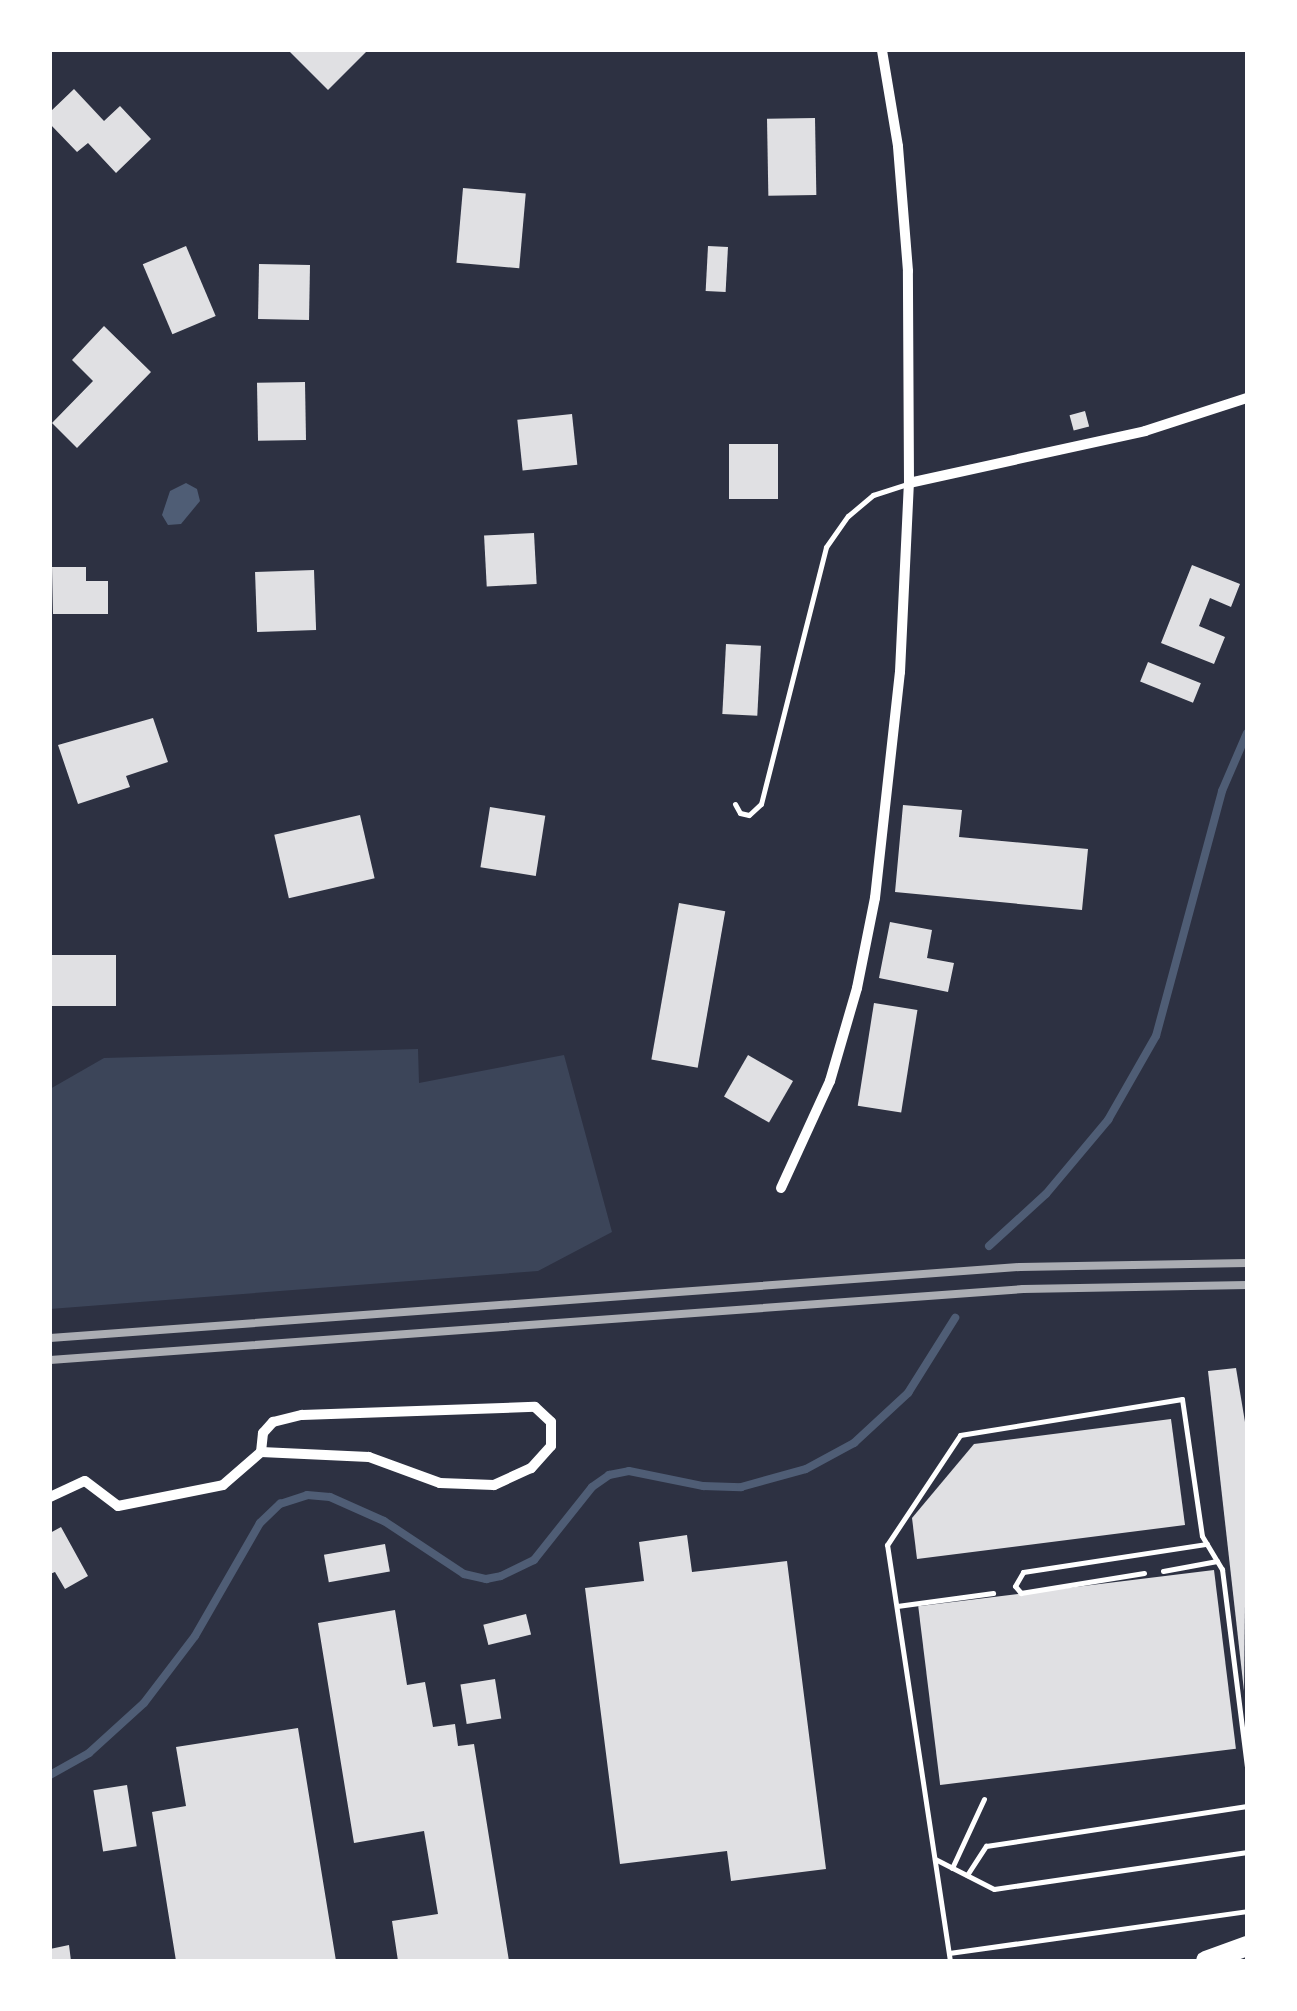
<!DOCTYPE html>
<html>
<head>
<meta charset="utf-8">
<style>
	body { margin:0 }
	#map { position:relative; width:1297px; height:2011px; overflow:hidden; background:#2d3142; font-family:Barlow,sans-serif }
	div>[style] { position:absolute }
	.green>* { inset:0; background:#3c4559 }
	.water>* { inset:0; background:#4f5d75 }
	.stream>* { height:8px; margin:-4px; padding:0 4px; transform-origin:4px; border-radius:4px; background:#4f5d75 }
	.building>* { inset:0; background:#e0e0e3; transform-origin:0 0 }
	.path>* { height:5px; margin:-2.5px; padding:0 2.5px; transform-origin:2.5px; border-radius:2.5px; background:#fff }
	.service>* { height:5px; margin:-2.5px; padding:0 2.5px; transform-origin:2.5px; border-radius:2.5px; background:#fff }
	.minor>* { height:10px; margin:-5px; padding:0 5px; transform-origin:5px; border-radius:5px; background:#fff }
	.motorway>* { height:20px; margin:-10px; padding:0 10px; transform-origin:10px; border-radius:10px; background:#fff }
	.rail>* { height:8px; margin:-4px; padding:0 4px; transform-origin:4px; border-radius:4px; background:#abadb3 }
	span { translate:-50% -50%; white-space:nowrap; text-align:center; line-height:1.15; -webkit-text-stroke:9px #fff; paint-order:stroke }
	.frame { position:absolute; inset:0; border:52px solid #fff; pointer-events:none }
</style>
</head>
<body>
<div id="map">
	<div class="green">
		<div style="clip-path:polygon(418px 1049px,419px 1083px,564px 1055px,612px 1232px,538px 1271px,50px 1309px,50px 1089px,104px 1058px)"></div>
	</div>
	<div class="water">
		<div style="clip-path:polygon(186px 483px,197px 489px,200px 501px,181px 524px,168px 525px,162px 515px,170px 491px)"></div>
	</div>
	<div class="stream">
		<div style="left:989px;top:1246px;width:77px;rotate:-42.4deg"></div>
		<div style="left:1046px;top:1194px;width:97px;rotate:-50deg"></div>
		<div style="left:1108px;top:1120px;width:97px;rotate:-60.3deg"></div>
		<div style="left:1156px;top:1036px;width:254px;rotate:-74.9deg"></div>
		<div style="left:1222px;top:791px;width:63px;rotate:-66.7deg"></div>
		<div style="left:50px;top:1775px;width:45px;rotate:-29.4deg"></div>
		<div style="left:89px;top:1753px;width:74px;rotate:-42.3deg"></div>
		<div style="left:144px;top:1703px;width:84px;rotate:-52.7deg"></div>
		<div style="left:195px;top:1636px;width:130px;rotate:-60.1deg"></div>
		<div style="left:260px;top:1523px;width:28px;rotate:-44deg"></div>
		<div style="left:280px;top:1504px;width:28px;rotate:-18deg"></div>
		<div style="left:307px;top:1495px;width:23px;rotate:5deg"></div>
		<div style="left:330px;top:1497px;width:59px;rotate:24deg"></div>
		<div style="left:384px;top:1521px;width:96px;rotate:33.5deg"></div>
		<div style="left:464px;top:1574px;width:23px;rotate:13deg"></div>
		<div style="left:486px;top:1579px;width:15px;rotate:-11deg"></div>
		<div style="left:501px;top:1576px;width:37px;rotate:-26deg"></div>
		<div style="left:534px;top:1560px;width:93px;rotate:-51.5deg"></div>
		<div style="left:592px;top:1487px;width:21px;rotate:-35deg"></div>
		<div style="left:609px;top:1475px;width:20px;rotate:-11deg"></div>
		<div style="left:629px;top:1471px;width:76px;rotate:11.5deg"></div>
		<div style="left:703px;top:1486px;width:38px;rotate:2deg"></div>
		<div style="left:741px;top:1487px;width:67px;rotate:-15.5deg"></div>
		<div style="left:806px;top:1469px;width:55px;rotate:-28.4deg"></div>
		<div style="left:854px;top:1443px;width:74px;rotate:-42.8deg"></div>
		<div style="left:908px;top:1393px;width:89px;rotate:-57.9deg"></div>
	</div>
	<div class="building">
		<div style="clip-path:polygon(288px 50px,368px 50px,328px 90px)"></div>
		<div style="clip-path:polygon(74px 89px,104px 121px,120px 106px,151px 139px,116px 173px,88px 143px,77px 152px,50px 124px,50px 112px)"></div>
		<div style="left:815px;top:118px;width:77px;height:48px;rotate:89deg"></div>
		<div style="left:463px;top:188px;width:63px;height:75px;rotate:5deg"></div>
		<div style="left:186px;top:246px;width:76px;height:47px;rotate:67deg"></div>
		<div style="left:708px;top:246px;width:20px;height:45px;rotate:3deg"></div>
		<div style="left:259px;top:264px;width:51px;height:55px;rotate:1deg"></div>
		<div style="clip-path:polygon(104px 326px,151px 372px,77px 448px,52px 423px,93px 381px,72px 360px)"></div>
		<div style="left:305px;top:382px;width:58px;height:48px;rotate:89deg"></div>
		<div style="left:1085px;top:411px;width:16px;height:16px;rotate:75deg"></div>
		<div style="left:572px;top:414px;width:51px;height:55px;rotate:84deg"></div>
		<div style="left:729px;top:444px;width:49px;height:55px"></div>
		<div style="left:534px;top:533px;width:51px;height:50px;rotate:87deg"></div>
		<div style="clip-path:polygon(1192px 565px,1240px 584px,1231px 607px,1210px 598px,1199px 626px,1225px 637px,1214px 664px,1161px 643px)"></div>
		<div style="clip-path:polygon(52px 567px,86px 567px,86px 581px,108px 581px,108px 614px,53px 614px)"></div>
		<div style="left:314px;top:570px;width:60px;height:59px;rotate:88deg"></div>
		<div style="left:726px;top:644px;width:35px;height:70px;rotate:3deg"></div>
		<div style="left:1148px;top:662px;width:57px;height:21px;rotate:22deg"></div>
		<div style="clip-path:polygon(153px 718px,168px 762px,126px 776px,130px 787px,78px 804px,58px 745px)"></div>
		<div style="clip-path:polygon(903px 805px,962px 810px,959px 837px,1088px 849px,1082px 910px,895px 892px)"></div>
		<div style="left:490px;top:807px;width:56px;height:61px;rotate:9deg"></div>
		<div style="left:360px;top:815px;width:65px;height:88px;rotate:77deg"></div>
		<div style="left:679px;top:903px;width:47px;height:159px;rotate:10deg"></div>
		<div style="clip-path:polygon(890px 922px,932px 930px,927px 958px,954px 963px,948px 992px,879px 978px)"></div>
		<div style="left:50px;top:955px;width:66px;height:51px"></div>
		<div style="left:874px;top:1003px;width:44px;height:104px;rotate:9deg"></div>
		<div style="left:748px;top:1055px;width:52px;height:48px;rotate:30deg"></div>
		<div style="clip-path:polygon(1236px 1368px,1247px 1434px,1244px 1691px,1208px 1371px)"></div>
		<div style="clip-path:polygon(1171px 1419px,1185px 1525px,917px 1559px,912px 1518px,974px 1444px)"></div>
		<div style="clip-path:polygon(61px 1527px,88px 1576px,65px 1589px,55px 1572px,50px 1574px,50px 1533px)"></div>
		<div style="clip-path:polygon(687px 1535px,692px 1572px,787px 1561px,826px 1869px,731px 1881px,727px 1851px,620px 1864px,585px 1588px,644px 1581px,639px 1542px)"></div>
		<div style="left:385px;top:1544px;width:28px;height:62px;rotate:80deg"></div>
		<div style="left:1214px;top:1570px;width:180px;height:298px;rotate:83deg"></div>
		<div style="clip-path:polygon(395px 1610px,407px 1685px,425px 1682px,433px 1727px,455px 1724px,458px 1746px,474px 1744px,509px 1961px,398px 1961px,392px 1921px,438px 1914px,424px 1831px,354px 1843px,318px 1623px)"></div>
		<div style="left:526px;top:1614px;width:21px;height:44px;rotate:76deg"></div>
		<div style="left:495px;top:1679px;width:40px;height:35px;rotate:81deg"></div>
		<div style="clip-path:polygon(298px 1728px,336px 1961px,176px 1961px,152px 1812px,186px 1806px,176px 1747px)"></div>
		<div style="left:127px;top:1785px;width:62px;height:34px;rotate:81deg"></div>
		<div style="clip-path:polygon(69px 1945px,71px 1961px,50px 1961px,50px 1949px)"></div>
	</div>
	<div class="path">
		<div style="left:1247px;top:339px;width:4px;rotate:90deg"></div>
	</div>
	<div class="service">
		<div style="left:735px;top:804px;width:10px;rotate:61deg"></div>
		<div style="left:740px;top:813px;width:9px;rotate:13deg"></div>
		<div style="left:749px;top:815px;width:16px;rotate:-43deg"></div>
		<div style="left:761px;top:804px;width:265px;rotate:-75.8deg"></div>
		<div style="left:826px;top:547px;width:38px;rotate:-55deg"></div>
		<div style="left:848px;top:516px;width:33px;rotate:-40deg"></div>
		<div style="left:873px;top:495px;width:38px;rotate:-18deg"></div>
		<div style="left:1163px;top:1571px;width:55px;rotate:-10.5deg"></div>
		<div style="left:1144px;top:1573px;width:125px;rotate:170.8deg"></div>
		<div style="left:1021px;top:1593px;width:9px;rotate:-131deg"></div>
		<div style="left:1015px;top:1586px;width:16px;rotate:-60deg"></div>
		<div style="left:1023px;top:1572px;width:186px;rotate:-8.7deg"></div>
		<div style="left:897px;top:1606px;width:97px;rotate:-7.7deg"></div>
		<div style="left:935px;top:1859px;width:66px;rotate:27deg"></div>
		<div style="left:994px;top:1889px;width:256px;rotate:-8.3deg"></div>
		<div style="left:952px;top:1868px;width:76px;rotate:-65.1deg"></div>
		<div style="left:967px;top:1875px;width:35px;rotate:-57deg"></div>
		<div style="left:986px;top:1846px;width:264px;rotate:-8.7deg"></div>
		<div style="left:949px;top:1953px;width:301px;rotate:-8deg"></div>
		<div style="left:950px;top:1961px;width:421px;rotate:-98.6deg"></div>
		<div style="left:887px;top:1545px;width:132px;rotate:-56.4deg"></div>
		<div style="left:960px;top:1435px;width:225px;rotate:-9.2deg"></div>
		<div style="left:1182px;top:1399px;width:138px;rotate:81.7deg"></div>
		<div style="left:1202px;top:1536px;width:39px;rotate:59deg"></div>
		<div style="left:1222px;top:1569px;width:200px;rotate:82.8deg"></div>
	</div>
	<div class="minor">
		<div style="left:909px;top:483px;width:242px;rotate:-12.4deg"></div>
		<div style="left:1145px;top:431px;width:107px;rotate:-17.9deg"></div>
		<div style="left:781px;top:1188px;width:118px;rotate:-65.4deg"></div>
		<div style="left:830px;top:1081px;width:97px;rotate:-73.8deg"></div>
		<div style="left:857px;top:988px;width:92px;rotate:-78.7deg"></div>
		<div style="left:875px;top:898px;width:227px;rotate:-83.7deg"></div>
		<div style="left:900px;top:672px;width:189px;rotate:-87.3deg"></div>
		<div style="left:909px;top:483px;width:212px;rotate:-90.3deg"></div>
		<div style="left:908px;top:271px;width:125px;rotate:-94.6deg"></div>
		<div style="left:898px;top:146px;width:97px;rotate:-99.5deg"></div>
		<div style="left:50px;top:1497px;width:38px;rotate:-25deg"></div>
		<div style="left:85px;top:1481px;width:41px;rotate:37.1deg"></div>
		<div style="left:118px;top:1506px;width:107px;rotate:-11.3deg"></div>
		<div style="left:223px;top:1485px;width:50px;rotate:-41deg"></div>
		<div style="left:261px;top:1452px;width:19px;rotate:-84deg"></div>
		<div style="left:263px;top:1433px;width:15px;rotate:-48deg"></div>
		<div style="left:273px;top:1422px;width:30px;rotate:-14deg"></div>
		<div style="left:302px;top:1415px;width:233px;rotate:-2deg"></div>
		<div style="left:535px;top:1407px;width:22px;rotate:43deg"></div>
		<div style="left:551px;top:1422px;width:24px;rotate:90deg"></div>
		<div style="left:551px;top:1446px;width:30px;rotate:132deg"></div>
		<div style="left:531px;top:1468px;width:41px;rotate:155.3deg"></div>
		<div style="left:494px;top:1485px;width:54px;rotate:-177.9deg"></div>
		<div style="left:440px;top:1483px;width:76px;rotate:-159.9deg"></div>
		<div style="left:369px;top:1457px;width:108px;rotate:-177.3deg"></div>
	</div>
	<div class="motorway">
		<div style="left:1206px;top:1961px;width:44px;rotate:-20.1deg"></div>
	</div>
	<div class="rail">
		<div style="left:50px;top:1338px;width:973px;rotate:-4.19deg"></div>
		<div style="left:1020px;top:1267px;width:227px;rotate:-1deg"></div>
		<div style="left:50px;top:1360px;width:976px;rotate:-4.17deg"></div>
		<div style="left:1023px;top:1289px;width:224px;rotate:-1deg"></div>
	</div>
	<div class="frame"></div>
</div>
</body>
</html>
